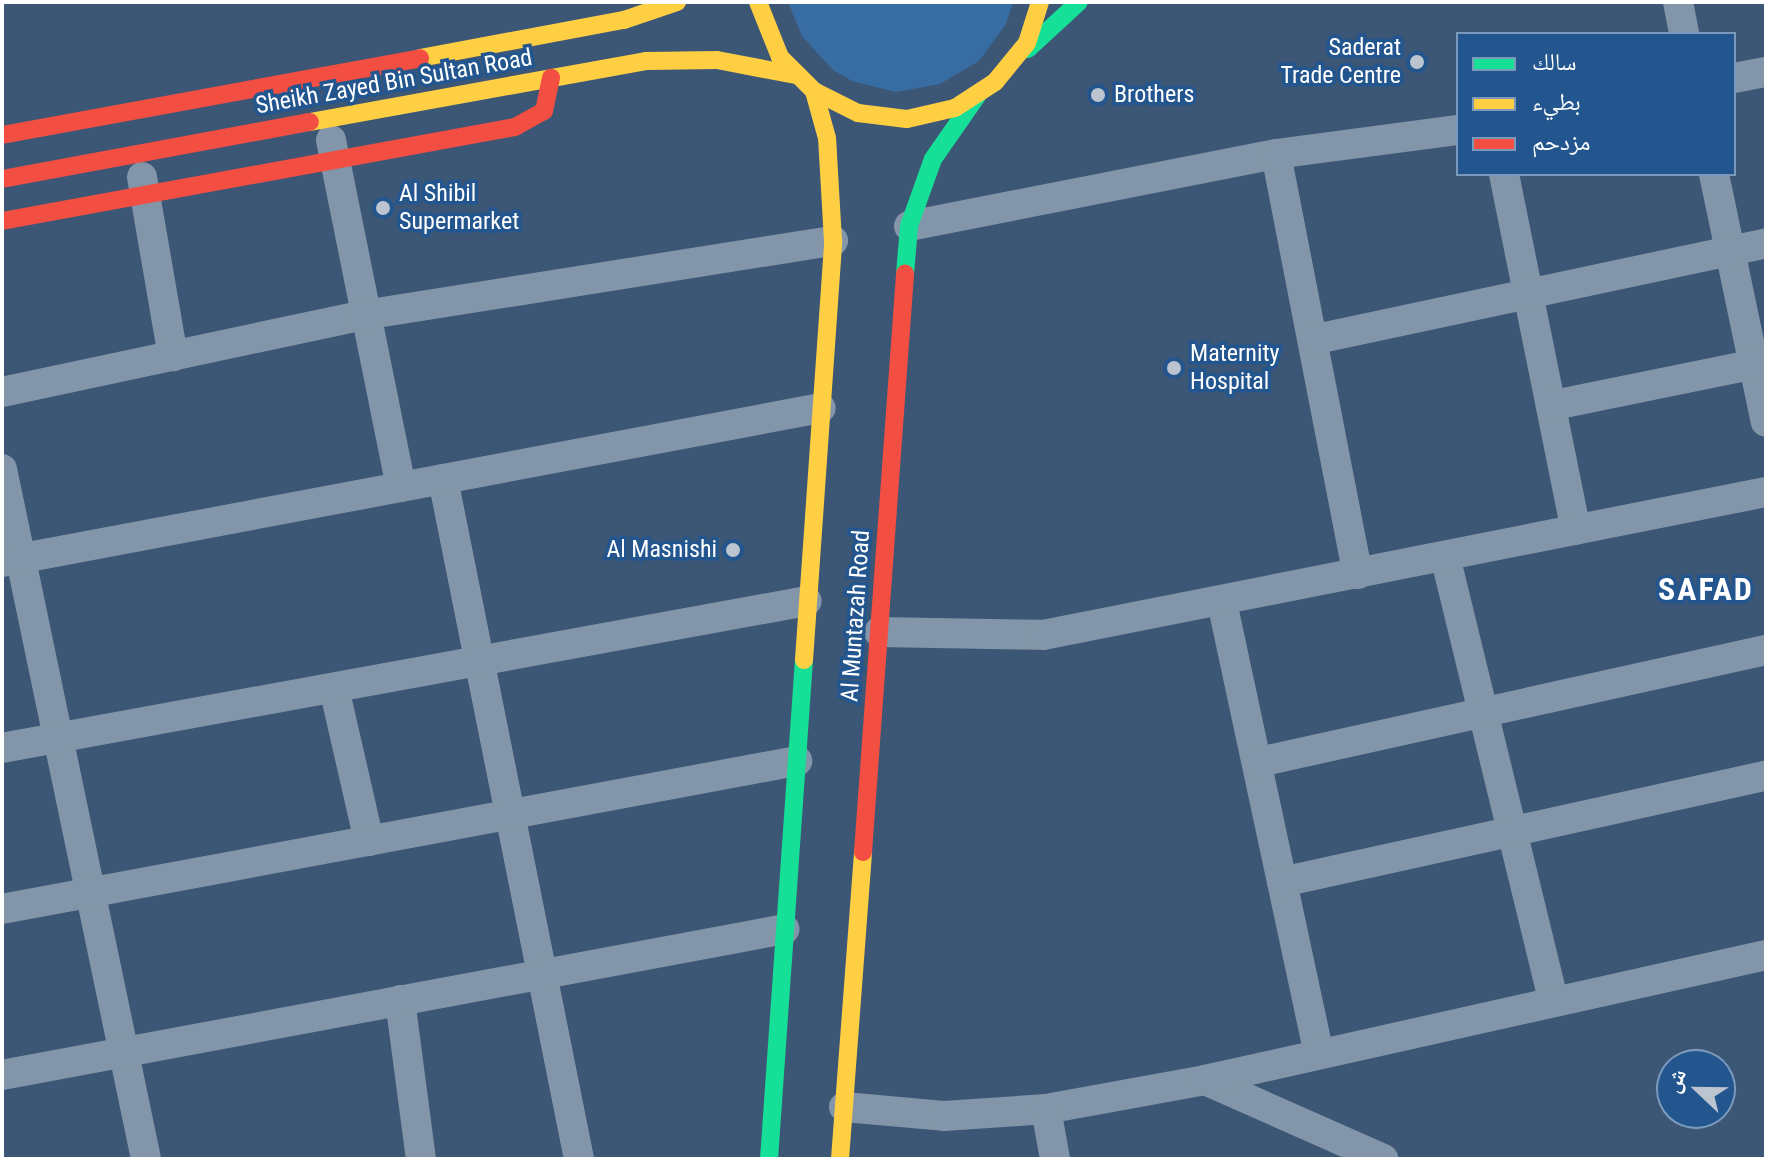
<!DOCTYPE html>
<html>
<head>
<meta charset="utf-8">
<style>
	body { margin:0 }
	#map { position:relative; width:1768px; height:1161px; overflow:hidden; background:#3c5776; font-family:"Roboto Condensed","Noto Naskh Arabic",sans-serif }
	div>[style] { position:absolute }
	.green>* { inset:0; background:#386da4 }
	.street>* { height:30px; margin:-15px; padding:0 15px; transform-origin:15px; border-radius:15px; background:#8396a9 }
	.fast>* { height:18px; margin:-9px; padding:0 9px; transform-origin:9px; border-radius:9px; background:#16e098 }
	.slow>* { height:18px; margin:-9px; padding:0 9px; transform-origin:9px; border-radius:9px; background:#ffcf43 }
	.jam>* { height:18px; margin:-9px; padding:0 9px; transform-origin:9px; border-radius:9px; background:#f24e42 }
	.dots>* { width:22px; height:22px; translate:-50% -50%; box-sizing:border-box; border:4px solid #23568e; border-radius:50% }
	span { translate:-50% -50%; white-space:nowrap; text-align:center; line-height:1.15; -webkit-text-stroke:7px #23568e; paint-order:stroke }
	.poi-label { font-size:24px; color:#fff }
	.right { translate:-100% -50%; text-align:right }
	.left { translate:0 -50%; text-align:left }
	.street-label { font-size:24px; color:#fff }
	.district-label { font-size:32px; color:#fff; font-weight:700; letter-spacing:2px }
	.frame { position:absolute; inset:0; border:4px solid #fff; pointer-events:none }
	.legend { position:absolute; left:1456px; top:32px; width:280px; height:144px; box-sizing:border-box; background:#23568e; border:2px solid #7b9abb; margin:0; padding:10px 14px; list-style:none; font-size:24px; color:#fff }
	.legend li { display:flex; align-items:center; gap:16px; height:40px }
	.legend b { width:40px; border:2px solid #7b9abb }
	.north { position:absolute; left:1656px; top:1049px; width:80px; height:80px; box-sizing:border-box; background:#23568e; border:2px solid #7b9abb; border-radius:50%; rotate:292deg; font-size:22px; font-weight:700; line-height:32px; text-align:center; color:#fff }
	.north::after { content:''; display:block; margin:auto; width:28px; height:36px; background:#bbc4cf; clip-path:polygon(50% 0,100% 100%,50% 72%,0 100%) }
</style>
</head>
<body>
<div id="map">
	<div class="green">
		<div style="clip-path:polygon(788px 2px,1013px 2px,1006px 24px,979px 61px,940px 84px,896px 92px,852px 81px,833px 70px,802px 36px)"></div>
	</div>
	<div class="street">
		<div style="left:1678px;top:2px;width:33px;rotate:79deg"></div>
		<div style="left:1734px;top:78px;width:33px;rotate:-11deg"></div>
		<div style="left:331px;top:140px;width:354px;rotate:78.6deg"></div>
		<div style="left:1276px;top:154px;width:428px;rotate:79deg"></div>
		<div style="left:1504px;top:174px;width:363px;rotate:78.6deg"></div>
		<div style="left:1714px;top:174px;width:253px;rotate:78.2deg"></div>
		<div style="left:142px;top:177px;width:182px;rotate:80.2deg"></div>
		<div style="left:909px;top:226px;width:374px;rotate:-11.1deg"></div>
		<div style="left:1276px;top:154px;width:184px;rotate:-7.5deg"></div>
		<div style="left:1316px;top:339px;width:460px;rotate:-12deg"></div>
		<div style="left:2px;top:392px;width:370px;rotate:-12deg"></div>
		<div style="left:364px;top:315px;width:475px;rotate:-9deg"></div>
		<div style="left:1554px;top:405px;width:216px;rotate:-11.5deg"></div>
		<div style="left:2px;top:469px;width:705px;rotate:78.21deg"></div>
		<div style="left:443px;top:479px;width:693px;rotate:78.69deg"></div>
		<div style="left:1445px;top:556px;width:459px;rotate:76.3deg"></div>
		<div style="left:2px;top:562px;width:833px;rotate:-10.65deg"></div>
		<div style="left:1222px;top:602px;width:462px;rotate:77.9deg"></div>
		<div style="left:879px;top:632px;width:164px;rotate:1deg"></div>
		<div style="left:1043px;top:635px;width:737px;rotate:-11.19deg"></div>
		<div style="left:334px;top:688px;width:157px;rotate:77.1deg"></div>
		<div style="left:2px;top:748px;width:818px;rotate:-10.35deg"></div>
		<div style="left:1259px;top:762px;width:519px;rotate:-12.46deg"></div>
		<div style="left:1282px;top:882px;width:495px;rotate:-12.4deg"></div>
		<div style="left:2px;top:909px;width:809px;rotate:-10.55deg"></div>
		<div style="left:400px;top:1000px;width:160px;rotate:82.5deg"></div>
		<div style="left:2px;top:1075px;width:796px;rotate:-10.56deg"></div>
		<div style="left:1205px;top:1080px;width:195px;rotate:23.9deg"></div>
		<div style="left:844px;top:1107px;width:100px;rotate:5.1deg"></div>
		<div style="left:944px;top:1116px;width:102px;rotate:-3.9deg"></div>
		<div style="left:1046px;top:1109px;width:162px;rotate:-10.3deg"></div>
		<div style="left:1205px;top:1080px;width:575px;rotate:-12.56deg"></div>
		<div style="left:1046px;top:1109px;width:51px;rotate:79.8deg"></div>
	</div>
	<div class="fast">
		<div style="left:1028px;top:49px;width:69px;rotate:-42.7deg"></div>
		<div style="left:905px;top:274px;width:48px;rotate:-85.2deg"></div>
		<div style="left:909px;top:226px;width:71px;rotate:-70.3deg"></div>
		<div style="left:933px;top:159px;width:77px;rotate:-55.1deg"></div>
		<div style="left:769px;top:1159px;width:500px;rotate:-85.99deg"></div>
	</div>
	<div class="slow">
		<div style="left:758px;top:2px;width:59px;rotate:68.2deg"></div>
		<div style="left:780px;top:57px;width:48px;rotate:45deg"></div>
		<div style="left:814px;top:91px;width:49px;rotate:26.6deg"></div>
		<div style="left:858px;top:113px;width:49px;rotate:7deg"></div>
		<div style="left:907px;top:119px;width:49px;rotate:-12.9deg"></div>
		<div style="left:955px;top:108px;width:48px;rotate:-33deg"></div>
		<div style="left:995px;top:82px;width:50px;rotate:-50.6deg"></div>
		<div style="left:1027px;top:43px;width:43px;rotate:-72.4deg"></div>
		<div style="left:420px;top:58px;width:208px;rotate:-10.6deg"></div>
		<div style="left:624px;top:20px;width:56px;rotate:-18.8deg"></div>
		<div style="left:310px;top:122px;width:341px;rotate:-10.3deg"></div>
		<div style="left:646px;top:61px;width:71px;rotate:-0.8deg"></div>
		<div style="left:717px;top:60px;width:80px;rotate:10.8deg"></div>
		<div style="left:804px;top:660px;width:420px;rotate:-86deg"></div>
		<div style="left:833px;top:241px;width:103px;rotate:-93.3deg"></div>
		<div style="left:827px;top:138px;width:49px;rotate:-105.5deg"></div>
		<div style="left:840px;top:1159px;width:308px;rotate:-85.7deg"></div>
	</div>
	<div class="jam">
		<div style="left:2px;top:135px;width:425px;rotate:-10.4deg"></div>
		<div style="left:2px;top:179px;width:313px;rotate:-10.5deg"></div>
		<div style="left:2px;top:221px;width:522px;rotate:-10.38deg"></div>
		<div style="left:515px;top:127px;width:33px;rotate:-29deg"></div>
		<div style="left:544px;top:111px;width:34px;rotate:-78deg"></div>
		<div style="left:863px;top:852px;width:580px;rotate:-85.84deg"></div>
	</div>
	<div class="dots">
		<div style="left:1417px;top:62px;background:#bbc4cf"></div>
		<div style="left:1098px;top:95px;background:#bbc4cf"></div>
		<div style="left:383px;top:208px;background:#bbc4cf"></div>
		<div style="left:1174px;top:368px;background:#bbc4cf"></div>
		<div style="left:733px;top:550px;background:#bbc4cf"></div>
	</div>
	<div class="poi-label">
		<span class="right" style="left:1401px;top:62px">Saderat<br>Trade Centre</span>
		<span class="left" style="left:1114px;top:95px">Brothers</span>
		<span class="left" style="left:399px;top:208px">Al Shibil<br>Supermarket</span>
		<span class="left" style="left:1190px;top:368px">Maternity<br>Hospital</span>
		<span class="right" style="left:717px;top:550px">Al Masnishi</span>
	</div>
	<div class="street-label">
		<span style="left:394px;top:82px;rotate:-10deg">Sheikh Zayed Bin Sultan Road</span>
		<span style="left:856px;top:616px;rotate:-86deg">Al Muntazah Road</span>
	</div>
	<div class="district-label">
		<span style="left:1706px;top:589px">SAFAD</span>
	</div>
	<div class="frame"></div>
	<ul class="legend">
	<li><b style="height:10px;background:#16e098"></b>سالك</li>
	<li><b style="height:10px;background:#ffcf43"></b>بطيء</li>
	<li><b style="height:10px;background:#f24e42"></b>مزدحم</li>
	</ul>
	<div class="north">ش</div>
</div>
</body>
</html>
